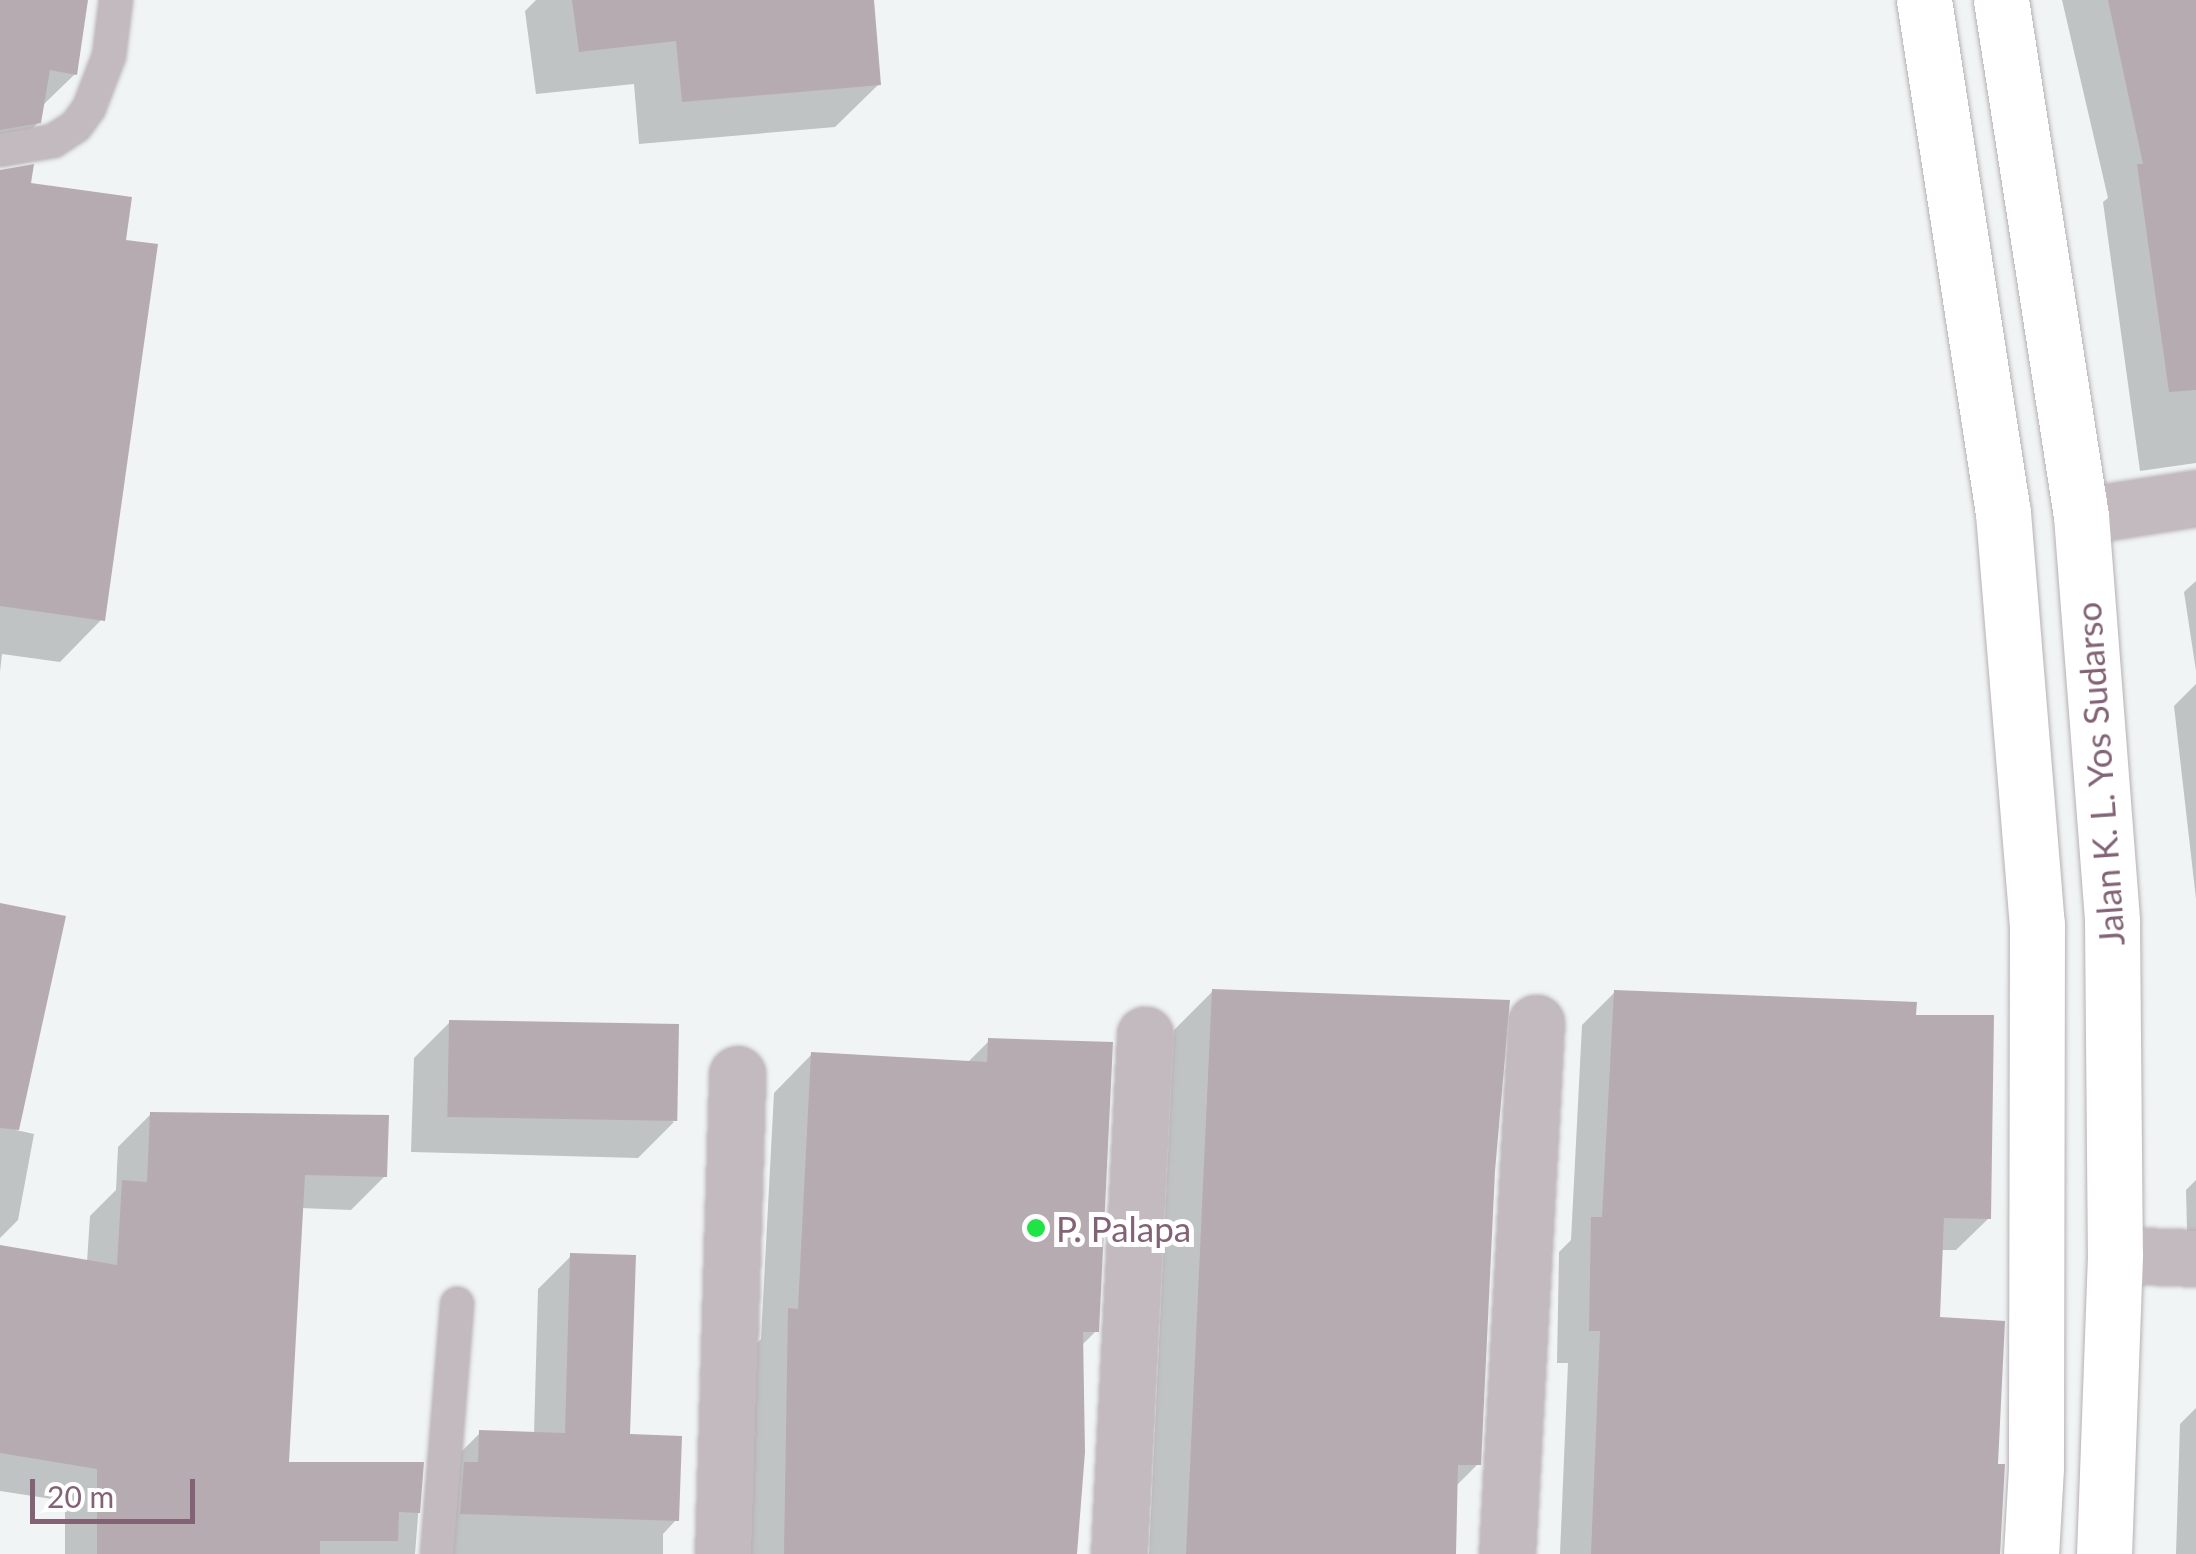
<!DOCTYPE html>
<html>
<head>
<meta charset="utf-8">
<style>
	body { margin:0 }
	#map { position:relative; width:2196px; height:1554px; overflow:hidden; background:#f0f4f4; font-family:Lato,sans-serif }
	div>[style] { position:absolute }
	.shadow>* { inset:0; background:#0003 }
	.building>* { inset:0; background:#b7abb2; transform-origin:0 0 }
	.roads { filter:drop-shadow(0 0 2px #b7b0b4) drop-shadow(0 0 2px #b7b0b4) }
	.lane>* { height:32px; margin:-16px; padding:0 16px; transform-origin:16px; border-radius:16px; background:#c3babf }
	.street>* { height:55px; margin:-27.5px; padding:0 27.5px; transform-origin:27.5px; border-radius:27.5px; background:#c3babf }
	.highway>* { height:55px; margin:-27.5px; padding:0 27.5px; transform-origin:27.5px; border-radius:27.5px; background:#fff }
	.dots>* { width:28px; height:28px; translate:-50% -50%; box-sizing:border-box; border:5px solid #fff; border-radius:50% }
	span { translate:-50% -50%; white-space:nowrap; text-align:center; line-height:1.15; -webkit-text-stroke:10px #fff; paint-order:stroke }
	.street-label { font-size:35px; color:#826375 }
	.poi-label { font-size:35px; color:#826375 }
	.left { translate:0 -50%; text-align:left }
	.scale { position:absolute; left:30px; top:1479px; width:165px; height:45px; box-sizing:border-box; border:5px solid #826375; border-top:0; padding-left:12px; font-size:30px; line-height:35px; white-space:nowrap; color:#826375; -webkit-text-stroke:8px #fff; paint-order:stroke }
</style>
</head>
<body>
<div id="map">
	<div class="shadow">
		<div style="clip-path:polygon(0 0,85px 0,75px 74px,41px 107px,39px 122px,0 160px)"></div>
		<div style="clip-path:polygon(536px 0,872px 0,879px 84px,835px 127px,639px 144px,634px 84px,536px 94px,525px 11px)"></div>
		<div style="clip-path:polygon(2062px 0,2196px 0,2196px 463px,2140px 471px,2103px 202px,2108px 198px)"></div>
		<div style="clip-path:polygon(0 171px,123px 242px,102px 619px,60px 662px,2px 654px,0 672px)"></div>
		<div style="clip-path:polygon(2196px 581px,2196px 671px,2184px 592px)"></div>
		<div style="clip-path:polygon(2196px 684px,2196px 899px,2174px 706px)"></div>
		<div style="clip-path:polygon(0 905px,63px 918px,16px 1130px,34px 1134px,18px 1220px,0 1238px)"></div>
		<div style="clip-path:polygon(1213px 991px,1493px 1171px,1478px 1464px,1455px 1487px,1453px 1554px,1149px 1554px,1174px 1030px)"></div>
		<div style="clip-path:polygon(1615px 992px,1913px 1018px,1989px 1218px,1956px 1250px,1940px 1250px,1938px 1320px,1995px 1467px,2002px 1467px,2000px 1554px,1560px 1554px,1568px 1363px,1557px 1363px,1559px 1252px,1571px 1240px,1582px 1025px)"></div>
		<div style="clip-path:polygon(450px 1022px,674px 1122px,638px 1158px,411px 1152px,414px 1058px)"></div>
		<div style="clip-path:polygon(989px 1041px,1096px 1331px,1081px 1346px,1074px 1554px,747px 1554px,751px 1349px,761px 1339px,774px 1093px,812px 1054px,966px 1064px)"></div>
		<div style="clip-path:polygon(151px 1114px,385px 1176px,351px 1210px,300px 1208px,286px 1464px,422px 1465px,415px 1554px,65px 1554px,65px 1501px,0 1491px,0 1248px,87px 1262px,90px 1216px,116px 1190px,118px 1147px)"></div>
		<div style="clip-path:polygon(2196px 1180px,2196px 1270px,2188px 1270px,2186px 1190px)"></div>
		<div style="clip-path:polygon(571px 1256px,628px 1436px,676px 1520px,663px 1534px,663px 1554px,427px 1554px,447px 1466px,480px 1433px,534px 1434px,538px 1289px)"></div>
		<div style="clip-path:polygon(2196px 1408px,2196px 1554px,2176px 1554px,2180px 1424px)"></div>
	</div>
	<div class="building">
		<div style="clip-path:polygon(0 0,88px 0,77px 75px,50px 70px,41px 123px,0 130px)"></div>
		<div style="clip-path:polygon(572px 0,874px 0,881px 85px,682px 102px,676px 41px,579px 52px)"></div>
		<div style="clip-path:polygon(2108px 0,2196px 0,2196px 390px,2169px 392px,2137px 164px,2143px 164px)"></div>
		<div style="clip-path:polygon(34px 164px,31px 183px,132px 197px,126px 240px,158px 244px,105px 621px,0 606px,0 170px)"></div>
		<div style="clip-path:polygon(0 903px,66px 916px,19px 1130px,0 1128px)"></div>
		<div style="clip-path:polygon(1212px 989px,1510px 1000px,1495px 1171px,1481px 1465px,1458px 1465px,1456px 1554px,1186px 1554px)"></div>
		<div style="clip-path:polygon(1614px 990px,1917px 1002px,1916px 1015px,1994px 1015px,1991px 1219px,1944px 1218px,1940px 1317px,2005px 1321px,1998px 1464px,2005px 1464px,2000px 1554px,1591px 1554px,1600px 1331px,1589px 1331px,1591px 1217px,1602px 1217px)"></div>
		<div style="left:449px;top:1020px;width:230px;height:97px;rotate:1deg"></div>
		<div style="clip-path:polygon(988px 1038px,1113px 1042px,1099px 1332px,1083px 1332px,1085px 1452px,1077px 1554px,784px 1554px,788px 1308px,798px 1309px,811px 1052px,987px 1062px)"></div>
		<div style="clip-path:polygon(150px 1112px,389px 1115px,387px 1177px,305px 1175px,289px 1462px,424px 1462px,420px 1513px,399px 1512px,398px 1541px,320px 1541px,320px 1554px,97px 1554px,97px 1469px,0 1453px,0 1245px,117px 1265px,122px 1180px,147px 1182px)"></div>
		<div style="clip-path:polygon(570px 1253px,636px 1255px,630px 1434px,682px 1436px,679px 1521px,460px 1514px,464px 1462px,478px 1462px,479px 1430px,565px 1433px)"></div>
	</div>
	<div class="roads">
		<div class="lane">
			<div style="left:0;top:150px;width:54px;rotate:-9.6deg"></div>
			<div style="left:53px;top:141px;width:27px;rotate:-33deg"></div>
			<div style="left:76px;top:126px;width:22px;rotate:-54deg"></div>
			<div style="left:89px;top:108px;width:56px;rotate:-69deg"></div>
			<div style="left:109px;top:56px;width:56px;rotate:-82.9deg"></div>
			<div style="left:437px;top:1554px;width:251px;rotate:-85.4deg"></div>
		</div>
		<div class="street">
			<div style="left:2081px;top:516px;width:116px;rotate:-8.9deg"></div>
			<div style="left:2115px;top:1255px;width:81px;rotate:2.1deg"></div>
			<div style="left:723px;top:1554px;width:480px;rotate:-88.3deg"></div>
			<div style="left:1119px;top:1554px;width:520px;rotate:-87.13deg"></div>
			<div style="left:1507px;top:1554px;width:532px;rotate:-86.87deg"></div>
		</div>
		<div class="highway">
			<div style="left:1924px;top:0;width:519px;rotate:81.25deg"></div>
			<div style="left:2003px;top:513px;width:412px;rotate:85.3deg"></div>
			<div style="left:2037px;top:924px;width:544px;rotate:90.11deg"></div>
			<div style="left:2036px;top:1468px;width:86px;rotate:93.3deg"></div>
			<div style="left:2001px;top:0;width:522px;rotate:81.19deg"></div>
			<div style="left:2081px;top:516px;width:407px;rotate:85.6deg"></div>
			<div style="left:2112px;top:922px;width:333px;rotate:89.5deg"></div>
			<div style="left:2115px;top:1255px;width:299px;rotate:92.1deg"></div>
		</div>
	</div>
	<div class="dots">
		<div style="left:1036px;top:1228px;background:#20e445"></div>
	</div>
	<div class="street-label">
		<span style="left:2099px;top:774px;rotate:-94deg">Jalan K. L. Yos Sudarso</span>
	</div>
	<div class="poi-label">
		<span class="left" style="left:1056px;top:1228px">P. Palapa</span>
	</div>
	<div class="scale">20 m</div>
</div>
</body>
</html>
